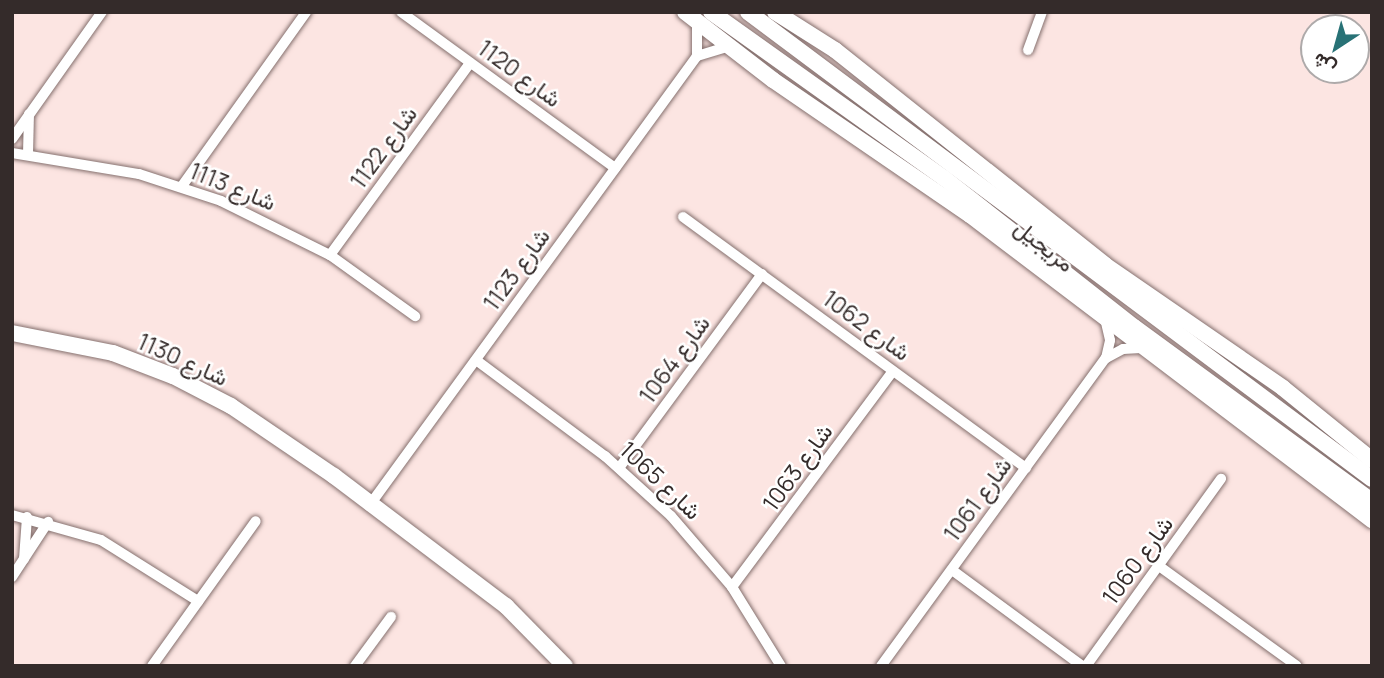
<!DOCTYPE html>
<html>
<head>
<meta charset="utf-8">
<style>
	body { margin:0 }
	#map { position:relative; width:1384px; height:678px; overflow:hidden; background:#fce5e2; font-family:Manrope,Vazirmatn,sans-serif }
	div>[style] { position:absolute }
	.roads { filter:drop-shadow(0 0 2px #85706e) drop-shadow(0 0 2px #85706e) }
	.street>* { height:10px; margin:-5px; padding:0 5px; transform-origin:5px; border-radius:5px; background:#fff }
	.secondary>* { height:16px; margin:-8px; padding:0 8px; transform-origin:8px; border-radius:8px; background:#fff }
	span { translate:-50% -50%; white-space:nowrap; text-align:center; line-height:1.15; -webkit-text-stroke:5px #fff; paint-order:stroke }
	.street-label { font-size:23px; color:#342b2a }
	.frame { position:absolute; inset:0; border:14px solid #342b2a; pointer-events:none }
	.north { position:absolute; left:1300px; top:14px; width:70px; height:70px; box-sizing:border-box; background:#fff; border:2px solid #aeaaaa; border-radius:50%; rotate:216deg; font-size:19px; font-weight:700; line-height:28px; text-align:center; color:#342b2a }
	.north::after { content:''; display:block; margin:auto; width:24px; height:32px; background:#287276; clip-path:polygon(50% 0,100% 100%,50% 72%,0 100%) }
</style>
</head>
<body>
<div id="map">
	<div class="roads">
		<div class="street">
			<div style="left:401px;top:12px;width:265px;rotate:36.1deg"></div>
			<div style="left:1028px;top:50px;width:40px;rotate:-69.8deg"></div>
			<div style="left:697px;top:56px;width:34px;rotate:-17deg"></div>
			<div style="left:12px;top:139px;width:156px;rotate:-54.7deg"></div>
			<div style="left:12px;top:153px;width:129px;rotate:9.4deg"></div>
			<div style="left:139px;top:174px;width:86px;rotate:18.2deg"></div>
			<div style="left:221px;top:201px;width:122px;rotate:26.4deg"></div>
			<div style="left:330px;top:255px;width:105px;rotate:35.7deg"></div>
			<div style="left:28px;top:154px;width:40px;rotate:-88.6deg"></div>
			<div style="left:182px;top:186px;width:214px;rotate:-54.5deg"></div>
			<div style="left:683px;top:217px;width:425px;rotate:36.2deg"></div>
			<div style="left:330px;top:255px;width:238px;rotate:-53.9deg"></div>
			<div style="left:1106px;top:358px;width:19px;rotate:-28deg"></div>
			<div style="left:1123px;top:349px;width:18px;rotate:-3deg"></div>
			<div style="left:476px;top:360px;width:161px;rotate:36.7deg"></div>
			<div style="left:605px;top:456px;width:89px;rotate:42.3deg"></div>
			<div style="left:671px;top:516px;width:94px;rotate:49.3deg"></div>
			<div style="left:732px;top:587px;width:93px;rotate:58.2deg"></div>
			<div style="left:619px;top:468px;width:241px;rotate:-53.6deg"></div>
			<div style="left:369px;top:506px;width:557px;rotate:-53.91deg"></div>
			<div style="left:697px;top:56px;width:34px;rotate:-90deg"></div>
			<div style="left:12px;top:515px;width:92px;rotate:15.7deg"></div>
			<div style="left:101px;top:540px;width:115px;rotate:32.2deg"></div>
			<div style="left:24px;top:559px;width:42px;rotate:-85.9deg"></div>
			<div style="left:1159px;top:566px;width:170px;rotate:35.9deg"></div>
			<div style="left:952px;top:570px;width:162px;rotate:36.4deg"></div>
			<div style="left:12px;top:577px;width:66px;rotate:-56.8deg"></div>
			<div style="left:732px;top:587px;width:269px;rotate:-53.3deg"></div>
			<div style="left:152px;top:666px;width:178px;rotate:-54.4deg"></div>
			<div style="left:355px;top:666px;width:61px;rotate:-53.7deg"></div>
			<div style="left:881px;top:666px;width:381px;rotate:-53.9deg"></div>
			<div style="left:1106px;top:358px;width:18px;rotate:-77deg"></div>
			<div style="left:1110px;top:340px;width:18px;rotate:-103deg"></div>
			<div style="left:1086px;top:666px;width:231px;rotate:-54.2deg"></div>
		</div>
		<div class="secondary">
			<div style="left:685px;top:12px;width:111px;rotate:37.7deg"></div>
			<div style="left:773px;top:80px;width:239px;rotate:34.4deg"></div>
			<div style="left:970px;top:215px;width:505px;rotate:37.19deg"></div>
			<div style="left:711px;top:12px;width:286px;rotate:35.5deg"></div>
			<div style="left:944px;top:178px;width:241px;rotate:38.1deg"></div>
			<div style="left:1134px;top:327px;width:295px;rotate:36.2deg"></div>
			<div style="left:748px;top:12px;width:779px;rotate:36.81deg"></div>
			<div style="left:775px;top:12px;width:71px;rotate:32.3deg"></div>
			<div style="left:835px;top:50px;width:345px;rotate:38.5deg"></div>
			<div style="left:1105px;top:265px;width:216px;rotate:34.6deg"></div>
			<div style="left:1283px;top:388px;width:114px;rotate:39deg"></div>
			<div style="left:12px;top:333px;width:103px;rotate:11.2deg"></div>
			<div style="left:113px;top:353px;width:64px;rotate:21deg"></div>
			<div style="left:173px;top:376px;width:65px;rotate:27.3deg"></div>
			<div style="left:231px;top:406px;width:125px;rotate:34.2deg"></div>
			<div style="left:334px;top:476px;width:216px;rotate:37.1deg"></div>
			<div style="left:506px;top:606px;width:84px;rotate:45.5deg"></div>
		</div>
	</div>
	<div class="street-label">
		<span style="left:520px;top:73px;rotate:36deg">شارع 1120</span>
		<span style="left:383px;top:147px;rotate:-54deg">شارع 1122</span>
		<span style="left:233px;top:186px;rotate:22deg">شارع 1113</span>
		<span style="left:1045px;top:245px;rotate:39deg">مريجيل</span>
		<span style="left:516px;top:269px;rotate:-54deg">شارع 1123</span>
		<span style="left:867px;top:325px;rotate:36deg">شارع 1062</span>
		<span style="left:183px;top:359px;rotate:24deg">شارع 1130</span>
		<span style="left:674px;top:359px;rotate:-54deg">شارع 1064</span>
		<span style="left:797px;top:467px;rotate:-54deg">شارع 1063</span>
		<span style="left:661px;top:480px;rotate:43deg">شارع 1065</span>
		<span style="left:977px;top:499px;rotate:-54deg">شارع 1061</span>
		<span style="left:1137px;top:560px;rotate:-54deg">شارع 1060</span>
	</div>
	<div class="frame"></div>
	<div class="north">ش</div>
</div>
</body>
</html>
